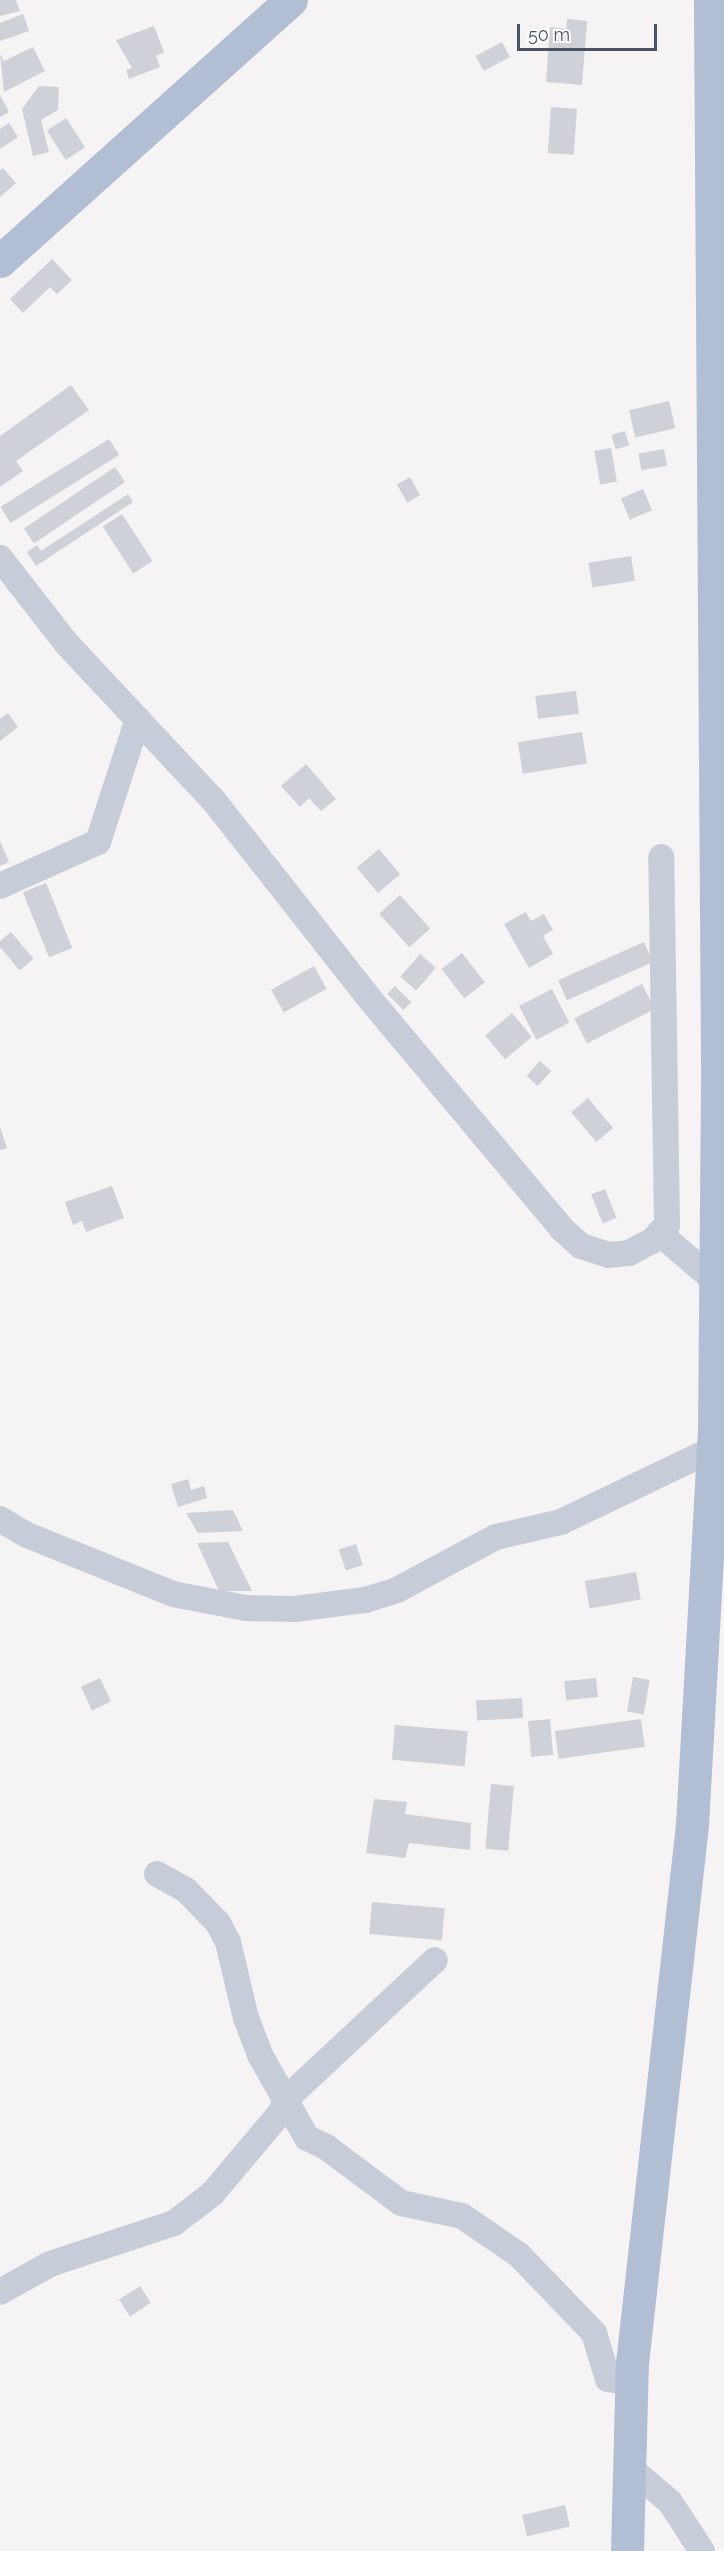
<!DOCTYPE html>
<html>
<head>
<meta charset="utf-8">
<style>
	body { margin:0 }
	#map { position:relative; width:724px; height:2551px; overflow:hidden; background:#f5f3f3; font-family:Raleway,sans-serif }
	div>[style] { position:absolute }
	.building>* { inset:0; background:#cfd1d8; transform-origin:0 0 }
	.minor>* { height:26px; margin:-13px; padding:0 13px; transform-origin:13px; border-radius:13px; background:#c6cdd8 }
	.major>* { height:33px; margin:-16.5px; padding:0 16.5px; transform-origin:16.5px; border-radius:16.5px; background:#b1bed3 }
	span { translate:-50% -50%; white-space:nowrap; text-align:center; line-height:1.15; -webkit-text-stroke:4.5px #fff; paint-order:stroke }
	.scale { position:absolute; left:517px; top:24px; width:140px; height:27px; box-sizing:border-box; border:3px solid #495362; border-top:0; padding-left:8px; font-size:18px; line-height:21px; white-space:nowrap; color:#495362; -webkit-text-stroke:4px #fff; paint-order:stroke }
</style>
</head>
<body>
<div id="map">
	<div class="building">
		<div style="clip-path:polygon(0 0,16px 0,20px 11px,0 16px)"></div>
		<div style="clip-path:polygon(23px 14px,29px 31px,0 41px,0 23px)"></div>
		<div style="clip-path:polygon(567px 19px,587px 21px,582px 85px,546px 82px,550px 27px,566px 29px)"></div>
		<div style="clip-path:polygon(154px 26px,164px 52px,156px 56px,160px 67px,129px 79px,126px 70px,132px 68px,116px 40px)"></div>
		<div style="left:502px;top:42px;width:17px;height:30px;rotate:62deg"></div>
		<div style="clip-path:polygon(33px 47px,45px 71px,4px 92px,0 54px,4px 61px)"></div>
		<div style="clip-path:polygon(39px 86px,59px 87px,58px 110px,41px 120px,49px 152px,33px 156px,22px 109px)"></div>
		<div style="clip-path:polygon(0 95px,9px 112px,0 117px)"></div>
		<div style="left:551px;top:107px;width:26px;height:46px;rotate:4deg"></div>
		<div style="left:66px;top:118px;width:35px;height:23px;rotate:57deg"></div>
		<div style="clip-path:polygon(9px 123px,18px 137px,0 149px,0 129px)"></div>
		<div style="clip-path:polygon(3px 168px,16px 183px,0 197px,0 170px)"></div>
		<div style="clip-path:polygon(52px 259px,72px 280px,57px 294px,50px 287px,23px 313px,10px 299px)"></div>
		<div style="clip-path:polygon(71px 385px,89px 410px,16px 461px,23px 471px,0 487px,0 436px)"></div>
		<div style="left:669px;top:401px;width:28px;height:41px;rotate:77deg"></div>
		<div style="left:625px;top:431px;width:15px;height:14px;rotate:74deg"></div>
		<div style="left:109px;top:439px;width:19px;height:128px;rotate:58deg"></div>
		<div style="left:611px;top:448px;width:34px;height:17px;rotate:80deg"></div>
		<div style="left:664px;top:449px;width:17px;height:26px;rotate:80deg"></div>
		<div style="left:115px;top:467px;width:18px;height:110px;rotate:56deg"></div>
		<div style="left:410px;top:477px;width:21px;height:15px;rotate:61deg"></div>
		<div style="left:643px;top:489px;width:23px;height:24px;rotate:67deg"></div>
		<div style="clip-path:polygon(128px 494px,133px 502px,36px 566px,27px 552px,37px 545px,41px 551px)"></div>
		<div style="left:122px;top:514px;width:56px;height:23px;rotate:57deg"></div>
		<div style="left:631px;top:556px;width:25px;height:43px;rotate:81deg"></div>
		<div style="left:576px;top:691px;width:23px;height:41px;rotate:83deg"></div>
		<div style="clip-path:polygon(8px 713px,18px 727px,0 741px,0 719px)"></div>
		<div style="left:582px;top:732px;width:32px;height:65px;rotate:81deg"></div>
		<div style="clip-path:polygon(306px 764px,336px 799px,321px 811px,309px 798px,300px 807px,281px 786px)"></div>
		<div style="clip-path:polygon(0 841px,9px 862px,0 866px)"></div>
		<div style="left:379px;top:849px;width:33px;height:29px;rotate:50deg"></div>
		<div style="left:46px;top:883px;width:70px;height:25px;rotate:68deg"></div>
		<div style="left:400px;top:895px;width:45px;height:28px;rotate:48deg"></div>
		<div style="clip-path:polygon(526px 912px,531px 921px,544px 914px,553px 930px,543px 936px,553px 954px,529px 968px,504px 924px)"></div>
		<div style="left:11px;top:932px;width:35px;height:18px;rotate:50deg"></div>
		<div style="left:644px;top:942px;width:22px;height:94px;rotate:66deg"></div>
		<div style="left:462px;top:953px;width:37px;height:26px;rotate:52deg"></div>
		<div style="left:420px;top:954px;width:21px;height:30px;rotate:41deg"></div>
		<div style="left:314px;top:966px;width:26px;height:49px;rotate:61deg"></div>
		<div style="left:642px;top:984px;width:28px;height:76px;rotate:63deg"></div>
		<div style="left:395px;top:986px;width:23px;height:11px;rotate:45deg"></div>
		<div style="left:552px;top:989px;width:38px;height:37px;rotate:63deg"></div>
		<div style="left:512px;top:1013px;width:31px;height:35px;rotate:50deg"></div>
		<div style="left:540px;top:1061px;width:15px;height:20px;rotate:42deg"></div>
		<div style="left:588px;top:1098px;width:39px;height:22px;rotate:50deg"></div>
		<div style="clip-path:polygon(0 1127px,7px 1148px,0 1150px)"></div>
		<div style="clip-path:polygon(112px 1186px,124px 1218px,86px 1232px,82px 1221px,73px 1225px,65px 1202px)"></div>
		<div style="left:605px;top:1189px;width:31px;height:15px;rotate:68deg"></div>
		<div style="clip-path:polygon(188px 1479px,191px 1490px,204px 1486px,207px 1498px,178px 1507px,171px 1484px)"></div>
		<div style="clip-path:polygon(233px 1510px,243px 1531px,198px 1533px,186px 1513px)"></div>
		<div style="clip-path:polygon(228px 1542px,252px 1591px,219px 1591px,197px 1543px)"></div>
		<div style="left:356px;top:1544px;width:22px;height:18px;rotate:72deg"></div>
		<div style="left:636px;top:1572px;width:28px;height:52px;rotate:80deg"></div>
		<div style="left:633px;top:1677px;width:17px;height:35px;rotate:10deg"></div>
		<div style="left:100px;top:1678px;width:26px;height:21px;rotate:65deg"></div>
		<div style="left:596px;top:1678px;width:19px;height:32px;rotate:84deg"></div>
		<div style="left:522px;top:1698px;width:20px;height:46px;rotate:87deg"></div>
		<div style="left:550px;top:1719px;width:36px;height:22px;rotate:85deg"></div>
		<div style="left:641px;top:1719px;width:28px;height:87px;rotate:82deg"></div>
		<div style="left:395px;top:1725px;width:73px;height:35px;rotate:5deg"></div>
		<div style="left:491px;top:1784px;width:23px;height:65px;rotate:5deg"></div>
		<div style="clip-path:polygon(374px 1799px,407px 1802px,405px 1814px,471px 1823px,470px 1850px,409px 1843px,405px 1858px,366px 1853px)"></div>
		<div style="left:372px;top:1902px;width:73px;height:32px;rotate:5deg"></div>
		<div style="left:140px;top:2286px;width:20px;height:25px;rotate:57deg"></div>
		<div style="left:565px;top:2505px;width:22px;height:44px;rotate:77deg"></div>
	</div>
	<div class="minor">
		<div style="left:0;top:558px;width:109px;rotate:52.1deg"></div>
		<div style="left:67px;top:644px;width:215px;rotate:46.9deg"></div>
		<div style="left:214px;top:801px;width:251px;rotate:51.8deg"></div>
		<div style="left:369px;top:998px;width:301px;rotate:50.1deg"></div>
		<div style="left:562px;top:1229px;width:25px;rotate:42deg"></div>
		<div style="left:581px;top:1246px;width:28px;rotate:18deg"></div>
		<div style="left:608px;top:1255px;width:21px;rotate:-5deg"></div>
		<div style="left:629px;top:1253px;width:26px;rotate:-28deg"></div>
		<div style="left:652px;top:1241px;width:22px;rotate:-47deg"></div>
		<div style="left:667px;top:1225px;width:368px;rotate:-90.9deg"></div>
		<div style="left:0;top:886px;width:107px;rotate:-24.2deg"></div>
		<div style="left:98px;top:842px;width:129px;rotate:-72deg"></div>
		<div style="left:659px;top:1233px;width:74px;rotate:40.6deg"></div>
		<div style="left:0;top:1519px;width:31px;rotate:31deg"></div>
		<div style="left:27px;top:1535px;width:157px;rotate:22deg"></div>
		<div style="left:173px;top:1594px;width:74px;rotate:10.9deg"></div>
		<div style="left:246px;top:1608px;width:49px;rotate:1.2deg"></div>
		<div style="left:295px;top:1609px;width:71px;rotate:-7.3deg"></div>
		<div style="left:365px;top:1600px;width:34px;rotate:-17deg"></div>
		<div style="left:397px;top:1590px;width:112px;rotate:-28.2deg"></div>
		<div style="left:496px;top:1537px;width:67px;rotate:-13deg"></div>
		<div style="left:561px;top:1522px;width:169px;rotate:-25.7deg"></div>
		<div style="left:157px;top:1874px;width:33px;rotate:29deg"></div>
		<div style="left:186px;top:1890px;width:46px;rotate:45.9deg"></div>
		<div style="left:218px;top:1923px;width:21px;rotate:62deg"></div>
		<div style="left:228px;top:1942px;width:78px;rotate:76.7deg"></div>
		<div style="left:246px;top:2018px;width:40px;rotate:69deg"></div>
		<div style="left:260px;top:2055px;width:95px;rotate:60.5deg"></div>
		<div style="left:307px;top:2138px;width:21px;rotate:25deg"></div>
		<div style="left:326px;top:2147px;width:94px;rotate:36.7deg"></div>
		<div style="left:401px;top:2203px;width:62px;rotate:12deg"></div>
		<div style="left:462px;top:2216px;width:69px;rotate:34.4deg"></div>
		<div style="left:519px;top:2255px;width:108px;rotate:46.1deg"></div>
		<div style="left:594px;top:2333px;width:48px;rotate:73.1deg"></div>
		<div style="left:608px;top:2379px;width:23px;rotate:10deg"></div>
		<div style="left:0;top:2292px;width:57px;rotate:-29.2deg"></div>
		<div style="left:50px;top:2264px;width:131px;rotate:-18.3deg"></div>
		<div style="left:174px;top:2223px;width:48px;rotate:-37.3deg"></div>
		<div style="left:212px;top:2194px;width:107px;rotate:-49.9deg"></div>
		<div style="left:281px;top:2112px;width:15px;rotate:-67deg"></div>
		<div style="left:287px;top:2098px;width:202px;rotate:-43deg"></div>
		<div style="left:628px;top:2466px;width:55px;rotate:40.6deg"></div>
		<div style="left:670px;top:2502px;width:59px;rotate:56.9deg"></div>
	</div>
	<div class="major">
		<div style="left:0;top:261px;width:391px;rotate:-41.9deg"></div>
		<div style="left:627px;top:2551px;width:188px;rotate:-88.5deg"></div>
		<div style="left:632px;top:2363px;width:541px;rotate:-83.64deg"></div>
		<div style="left:692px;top:1825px;width:393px;rotate:-86.8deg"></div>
		<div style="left:714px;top:1433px;width:372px;rotate:-89.5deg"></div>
		<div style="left:717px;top:1061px;width:1061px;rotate:-90.38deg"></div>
	</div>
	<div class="scale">50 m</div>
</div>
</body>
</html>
